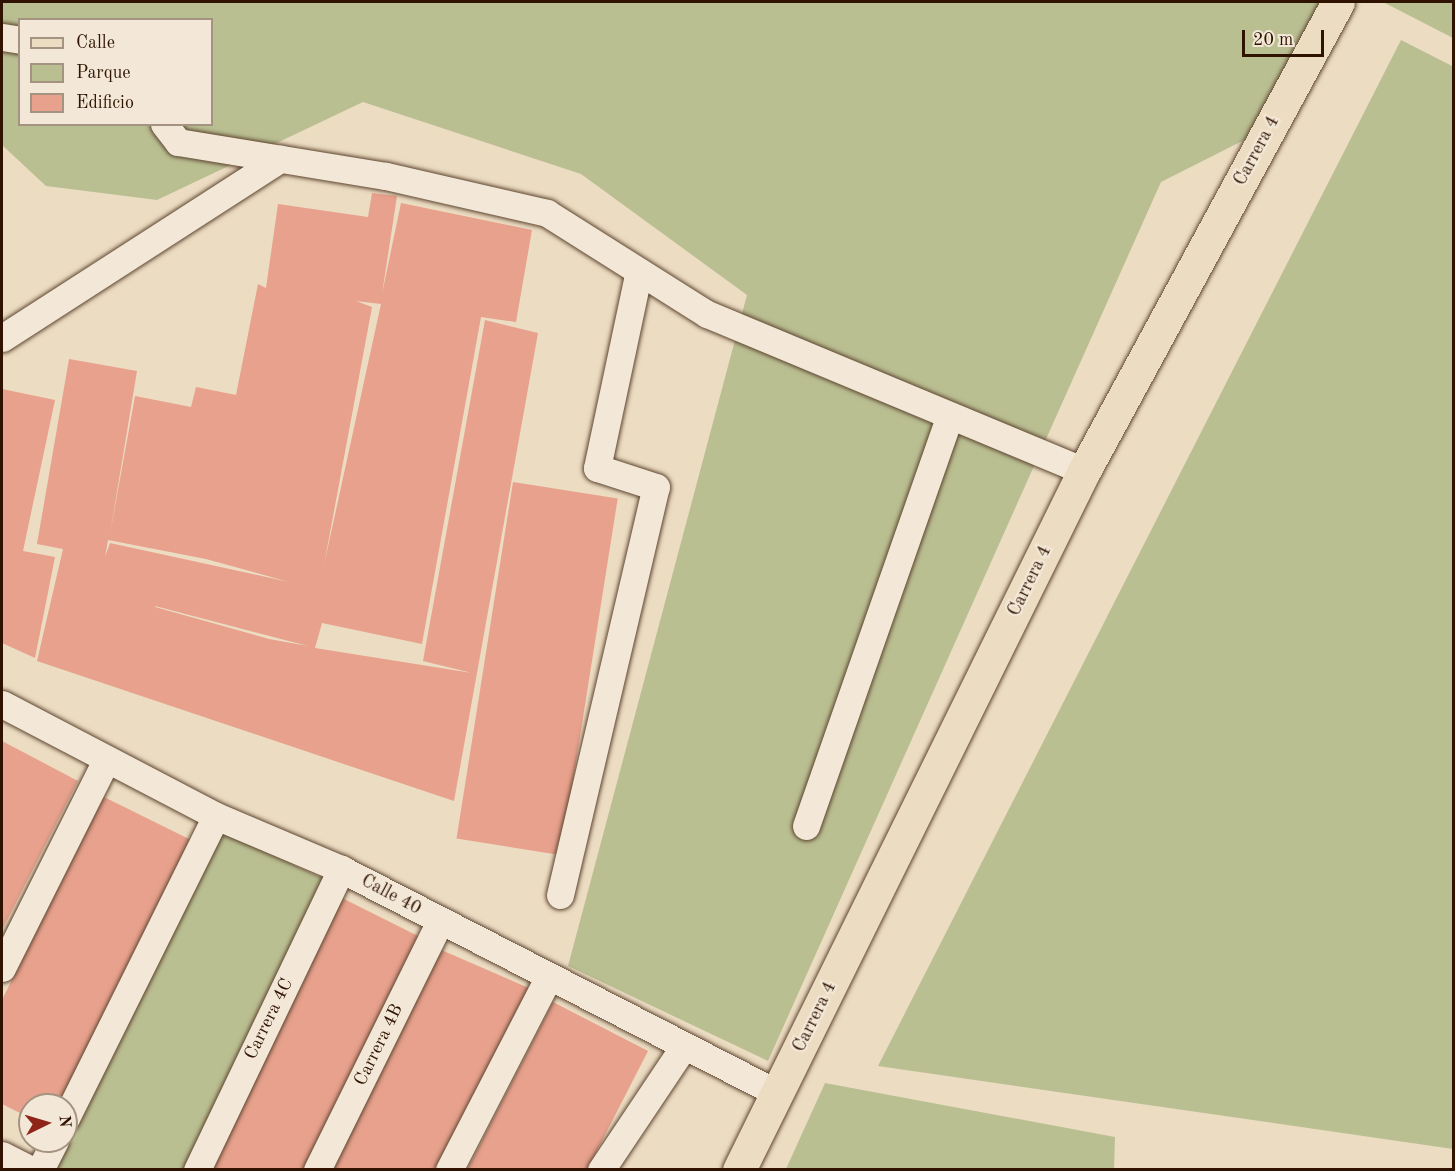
<!DOCTYPE html>
<html>
<head>
<meta charset="utf-8">
<style>
	body { margin:0 }
	#map { position:relative; width:1455px; height:1171px; overflow:hidden; background:#ecdcc2; font-family:"Old Standard TT",serif }
	div>[style] { position:absolute }
	.green>* { inset:0; background:#babf92 }
	.building>* { inset:0; background:#e7a18d; transform-origin:0 0 }
	.roads { filter:drop-shadow(0 0 2px #5e4530) drop-shadow(0 0 2px #5e4530) }
	.minor>* { height:27px; margin:-13.5px; padding:0 13.5px; transform-origin:13.5px; border-radius:13.5px; background:#f3e8d7 }
	.major>* { height:33px; margin:-16.5px; padding:0 16.5px; transform-origin:16.5px; border-radius:16.5px; background:#ecdcc2 }
	span { translate:-50% -50%; white-space:nowrap; text-align:center; line-height:1.15; -webkit-text-stroke:4.5px #f3e8d7; paint-order:stroke }
	.street-label { font-size:18px; color:#2f1300 }
	.frame { position:absolute; inset:0; border:3px solid #2f1300; pointer-events:none }
	.legend { position:absolute; left:18px; top:18px; width:195px; height:108px; box-sizing:border-box; background:#f3e8d7; border:2px solid #a59381; margin:0; padding:8px 10px; list-style:none; font-size:18px; color:#2f1300 }
	.legend li { display:flex; align-items:center; gap:12px; height:30px }
	.legend b { width:30px; border:2px solid #a59381 }
	.north { position:absolute; left:18px; top:1093px; width:60px; height:60px; box-sizing:border-box; background:#f3e8d7; border:2px solid #a59381; border-radius:50%; rotate:85deg; font-size:16px; font-weight:700; line-height:24px; text-align:center; color:#2f1300 }
	.north::after { content:''; display:block; margin:auto; width:21px; height:27px; background:#8f2418; clip-path:polygon(50% 0,100% 100%,50% 72%,0 100%) }
	.scale { position:absolute; left:1242px; top:30px; width:82px; height:27px; box-sizing:border-box; border:3px solid #2f1300; border-top:0; padding-left:8px; font-size:18px; line-height:21px; white-space:nowrap; color:#2f1300; -webkit-text-stroke:4px #f3e8d7; paint-order:stroke }
</style>
</head>
<body>
<div id="map">
	<div class="green">
		<div style="clip-path:polygon(evenodd,2px 2px,1333px 2px,1270px 127px,1161px 182px,768px 1061px,568px 966px,747px 295px,581px 174px,363px 102px,157px 200px,46px 186px,2px 145px,2px 2px,20px 20px,212px 20px,212px 124px,20px 124px,20px 20px)"></div>
		<div style="clip-path:polygon(1383px 2px,1453px 2px,1453px 38px)"></div>
		<div style="clip-path:polygon(1401px 40px,1454px 67px,1453px 1149px,878px 1066px)"></div>
		<div style="clip-path:polygon(216px 829px,324px 879px,192px 1169px,40px 1170px,66px 1141px,66px 1118px)"></div>
		<div style="clip-path:polygon(825px 1083px,1115px 1137px,1114px 1169px,786px 1169px)"></div>
	</div>
	<div class="building">
		<div style="clip-path:polygon(evenodd,372px 193px,397px 196px,382px 294px,401px 203px,532px 230px,516px 322px,481px 317px,422px 644px,322px 623px,315px 648px,472px 673px,423px 661px,485px 320px,538px 333px,454px 801px,37px 661px,63px 549px,37px 544px,69px 359px,137px 371px,110px 534px,135px 396px,191px 407px,196px 387px,236px 395px,258px 284px,266px 288px,278px 204px,368px 217px,372px 193px,356px 301px,381px 304px,324px 565px,372px 307px,356px 301px,372px 193px,108px 540px,206px 559px,289px 582px,110px 543px,105px 557px,108px 540px,372px 193px,155px 607px,155px 606px,308px 646px,269px 639px,155px 607px)"></div>
		<div style="clip-path:polygon(2px 389px,55px 400px,23px 551px,55px 557px,35px 658px,2px 643px)"></div>
		<div style="left:513px;top:482px;width:106px;height:361px;rotate:9deg"></div>
		<div style="clip-path:polygon(2px 741px,78px 781px,2px 930px)"></div>
		<div style="clip-path:polygon(102px 796px,193px 841px,63px 1105px,30px 1105px,30px 1118px,2px 1104px,2px 1000px)"></div>
		<div style="clip-path:polygon(342px 898px,422px 938px,308px 1170px,208px 1170px)"></div>
		<div style="clip-path:polygon(439px 949px,531px 989px,436px 1170px,331px 1170px)"></div>
		<div style="clip-path:polygon(553px 1002px,648px 1051px,587px 1170px,467px 1170px)"></div>
	</div>
	<div class="roads">
		<div class="minor">
			<div style="left:2px;top:37px;width:18px;rotate:9deg"></div>
			<div style="left:164px;top:124px;width:23px;rotate:52deg"></div>
			<div style="left:178px;top:142px;width:211px;rotate:9.3deg"></div>
			<div style="left:386px;top:176px;width:165px;rotate:12.9deg"></div>
			<div style="left:547px;top:213px;width:189px;rotate:32.3deg"></div>
			<div style="left:707px;top:314px;width:408px;rotate:22.6deg"></div>
			<div style="left:2px;top:338px;width:331px;rotate:-32.8deg"></div>
			<div style="left:2px;top:704px;width:242px;rotate:27.6deg"></div>
			<div style="left:216px;top:816px;width:136px;rotate:23deg"></div>
			<div style="left:341px;top:869px;width:492px;rotate:27.2deg"></div>
			<div style="left:806px;top:826px;width:435px;rotate:-70.7deg"></div>
			<div style="left:560px;top:895px;width:419px;rotate:-76.8deg"></div>
			<div style="left:656px;top:487px;width:62px;rotate:-162.1deg"></div>
			<div style="left:597px;top:468px;width:201px;rotate:-78deg"></div>
			<div style="left:2px;top:968px;width:233px;rotate:-63.4deg"></div>
			<div style="left:66px;top:1118px;width:337px;rotate:-63.6deg"></div>
			<div style="left:2px;top:1155px;width:33px;rotate:27deg"></div>
			<div style="left:40px;top:1170px;width:33px;rotate:-63deg"></div>
			<div style="left:197px;top:1170px;width:334px;rotate:-64.4deg"></div>
			<div style="left:317px;top:1170px;width:278px;rotate:-63.7deg"></div>
			<div style="left:449px;top:1170px;width:216px;rotate:-62.7deg"></div>
			<div style="left:601px;top:1170px;width:146px;rotate:-56.2deg"></div>
		</div>
		<div class="major">
			<div style="left:739px;top:1170px;width:780px;rotate:-63.73deg"></div>
			<div style="left:1084px;top:471px;width:533px;rotate:-61.56deg"></div>
		</div>
	</div>
	<div class="street-label">
		<span style="left:1257px;top:151px;rotate:-62deg">Carrera 4</span>
		<span style="left:1030px;top:581px;rotate:-64deg">Carrera 4</span>
		<span style="left:391px;top:895px;rotate:28deg">Calle 40</span>
		<span style="left:815px;top:1017px;rotate:-64deg">Carrera 4</span>
		<span style="left:269px;top:1019px;rotate:-64deg">Carrera 4C</span>
		<span style="left:379px;top:1045px;rotate:-64deg">Carrera 4B</span>
	</div>
	<div class="frame"></div>
	<ul class="legend">
	<li><b style="height:8px;background:#ecdcc2"></b>Calle</li>
	<li><b style="height:16px;background:#babf92"></b>Parque</li>
	<li><b style="height:16px;background:#e7a18d"></b>Edificio</li>
	</ul>
	<div class="north">N</div>
	<div class="scale">20 m</div>
</div>
</body>
</html>
